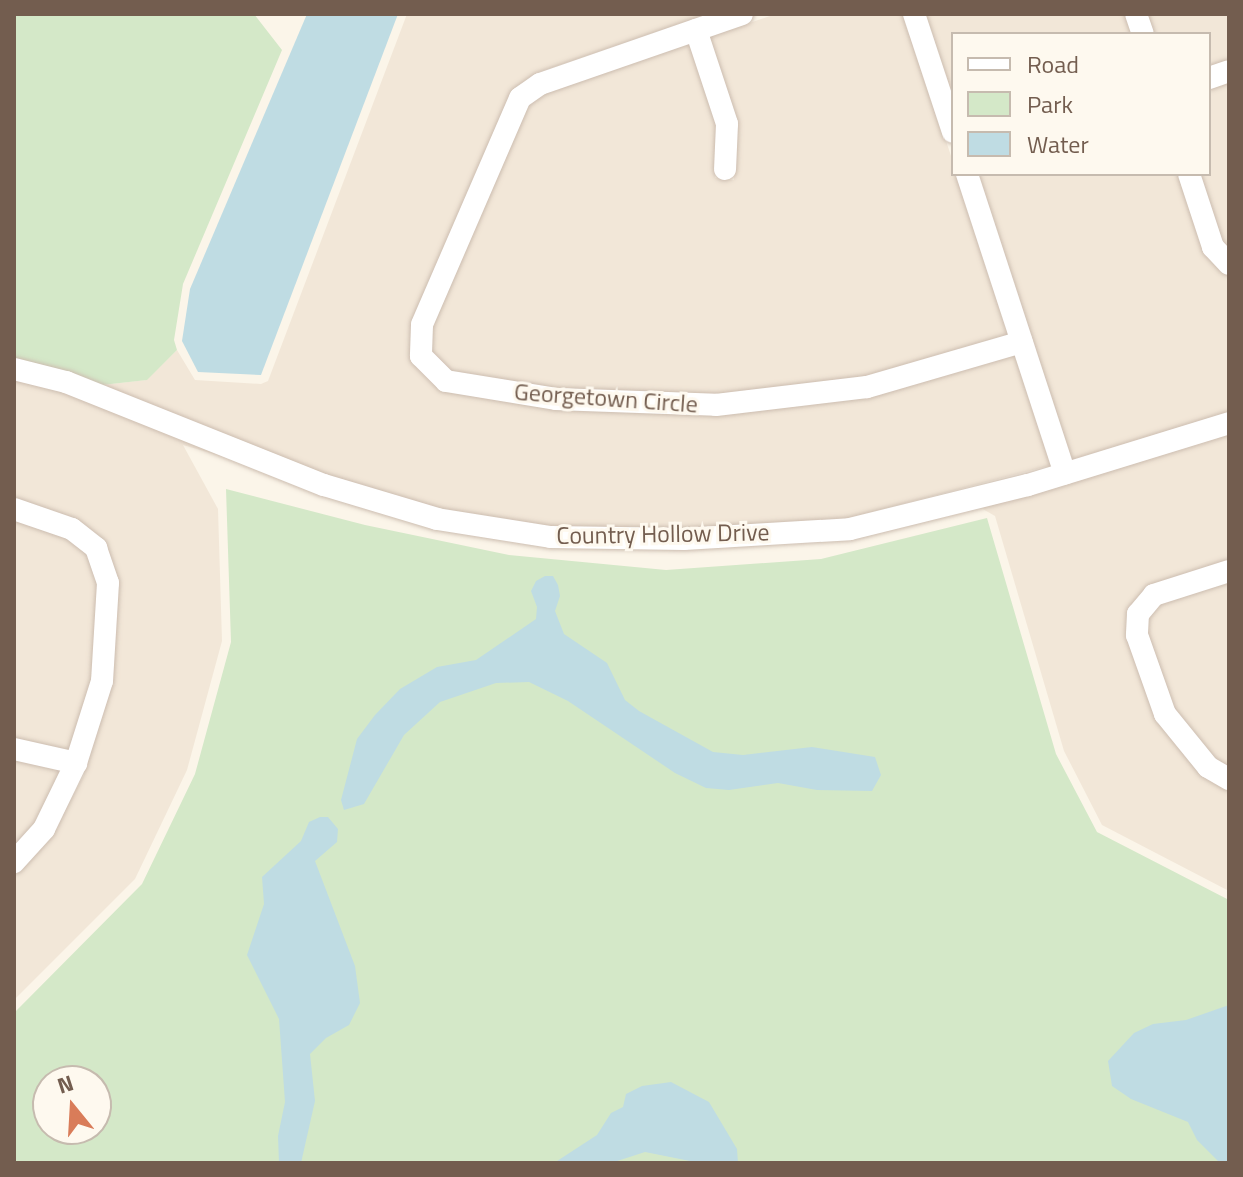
<!DOCTYPE html>
<html>
<head>
<meta charset="utf-8">
<style>
	body { margin:0 }
	#map { position:relative; width:1243px; height:1177px; overflow:hidden; background:#fbf5e9; font-family:"Titillium Web",sans-serif }
	div>[style] { position:absolute }
	.residential>* { inset:0; background:#f2e7d8 }
	.green>* { inset:0; background:#d4e8c8 }
	.water>* { inset:0; background:#bfdce3 }
	.roads { filter:drop-shadow(0 0 2px #ccbdb0) drop-shadow(0 0 2px #ccbdb0) }
	.street>* { height:22px; margin:-11px; padding:0 11px; transform-origin:11px; border-radius:11px; background:#fff }
	span { translate:-50% -50%; white-space:nowrap; text-align:center; line-height:1.15; -webkit-text-stroke:6px #fef9ef; paint-order:stroke }
	.street-label { font-size:24px; color:#735d4f }
	.frame { position:absolute; inset:0; border:16px solid #735d4f; pointer-events:none }
	.legend { position:absolute; left:951px; top:32px; width:260px; height:144px; box-sizing:border-box; background:#fef9ef; border:2px solid #c6bbaf; margin:0; padding:10px 14px; list-style:none; font-size:24px; color:#735d4f }
	.legend li { display:flex; align-items:center; gap:16px; height:40px }
	.legend b { width:40px; border:2px solid #c6bbaf }
	.north { position:absolute; left:32px; top:1065px; width:80px; height:80px; box-sizing:border-box; background:#fef9ef; border:2px solid #c6bbaf; border-radius:50%; rotate:342deg; font-size:22px; font-weight:700; line-height:32px; text-align:center; color:#735d4f }
	.north::after { content:''; display:block; margin:auto; width:28px; height:36px; background:#d97c59; clip-path:polygon(50% 0,100% 100%,50% 72%,0 100%) }
</style>
</head>
<body>
<div id="map">
	<div class="residential">
		<div style="clip-path:polygon(407px 14px,708px 14px,536px 73px,514px 89px,415px 364px,556px 410px,717px 416px,869px 397px,1016px 355px,1052px 465px,848px 518px,683px 529px,551px 526px,438px 508px,327px 475px,102px 385px,146px 380px,177px 350px,195px 380px,261px 384px,268px 381px)"></div>
		<div style="clip-path:polygon(776px 14px,904px 14px,953px 162px,953px 174px,957px 174px,1010px 334px,865px 376px,715px 395px,556px 389px,450px 371px,430px 352px,432px 328px,528px 106px,544px 93px,690px 43px,717px 125px,715px 178px,734px 180px,736px 125px,708px 37px)"></div>
		<div style="clip-path:polygon(924px 14px,1126px 14px,1133px 34px,953px 34px,953px 101px)"></div>
		<div style="clip-path:polygon(1146px 14px,1229px 14px,1229px 60px,1209px 67px,1209px 34px,1153px 34px)"></div>
		<div style="clip-path:polygon(1229px 83px,1229px 250px,1221px 241px,1199px 174px,1209px 174px,1209px 89px)"></div>
		<div style="clip-path:polygon(977px 174px,1179px 174px,1207px 254px,1229px 277px,1229px 412px,1071px 460px)"></div>
		<div style="clip-path:polygon(14px 380px,64px 392px,238px 461px,183px 445px,218px 509px,222px 641px,187px 770px,135px 879px,14px 1000px,14px 877px,51px 837px,84px 775px,105px 545px,14px 499px)"></div>
		<div style="clip-path:polygon(1229px 434px,1229px 560px,1146px 587px,1128px 638px,1229px 790px,1229px 891px,1102px 825px,1064px 751px,995px 516px,981px 508px)"></div>
		<div style="clip-path:polygon(14px 520px,69px 539px,88px 555px,98px 584px,92px 678px,69px 751px,14px 739px)"></div>
		<div style="clip-path:polygon(1229px 583px,1229px 767px,1214px 759px,1173px 709px,1146px 634px,1148px 619px,1160px 604px)"></div>
		<div style="clip-path:polygon(14px 760px,61px 771px,36px 822px,14px 846px)"></div>
	</div>
	<div class="green">
		<div style="clip-path:polygon(14px 14px,254px 14px,282px 50px,183px 284px,174px 340px,177px 350px,147px 380px,102px 385px,69px 372px,14px 358px)"></div>
		<div style="clip-path:polygon(evenodd,226px 489px,365px 525px,509px 555px,666px 570px,821px 559px,987px 518px,1056px 754px,1097px 832px,1229px 900px,1229px 1163px,14px 1163px,14px 1013px,142px 884px,195px 774px,231px 642px,226px 489px,48px 1081px,96px 1081px,96px 1129px,48px 1129px,48px 1081px)"></div>
	</div>
	<div class="water">
		<div style="clip-path:polygon(307px 14px,398px 14px,261px 375px,198px 372px,182px 341px,190px 289px)"></div>
		<div style="clip-path:polygon(545px 576px,553px 576px,558px 585px,560px 596px,555px 611px,564px 634px,607px 663px,625px 700px,639px 711px,713px 752px,743px 755px,812px 747px,875px 757px,881px 775px,872px 791px,817px 790px,778px 783px,729px 790px,706px 788px,675px 773px,568px 701px,529px 682px,496px 683px,440px 702px,404px 735px,364px 804px,344px 810px,341px 800px,357px 739px,375px 715px,400px 689px,437px 667px,476px 660px,536px 619px,537px 607px,531px 591px,536px 581px)"></div>
		<div style="clip-path:polygon(320px 817px,328px 817px,338px 829px,337px 842px,315px 861px,355px 966px,360px 1003px,349px 1025px,326px 1038px,310px 1054px,315px 1101px,301px 1163px,279px 1163px,278px 1136px,285px 1102px,279px 1019px,247px 955px,264px 904px,262px 877px,301px 841px,309px 822px)"></div>
		<div style="clip-path:polygon(1229px 1005px,1229px 1163px,1220px 1163px,1197px 1140px,1188px 1122px,1131px 1099px,1112px 1086px,1108px 1061px,1134px 1033px,1153px 1024px,1186px 1020px)"></div>
		<div style="clip-path:polygon(671px 1082px,709px 1102px,737px 1149px,738px 1163px,700px 1163px,645px 1152px,611px 1163px,554px 1163px,597px 1135px,611px 1113px,623px 1107px,626px 1094px,642px 1086px)"></div>
	</div>
	<div class="roads">
		<div class="street">
			<div style="left:742px;top:14px;width:214px;rotate:160.9deg"></div>
			<div style="left:540px;top:84px;width:24px;rotate:145deg"></div>
			<div style="left:520px;top:98px;width:247px;rotate:113.4deg"></div>
			<div style="left:422px;top:325px;width:31px;rotate:92deg"></div>
			<div style="left:421px;top:356px;width:35px;rotate:45deg"></div>
			<div style="left:446px;top:381px;width:111px;rotate:9.3deg"></div>
			<div style="left:556px;top:399px;width:160px;rotate:2.1deg"></div>
			<div style="left:716px;top:405px;width:152px;rotate:-6.8deg"></div>
			<div style="left:867px;top:387px;width:161px;rotate:-16.2deg"></div>
			<div style="left:914px;top:14px;width:124px;rotate:71.7deg"></div>
			<div style="left:1136px;top:14px;width:21px;rotate:71deg"></div>
			<div style="left:696px;top:30px;width:99px;rotate:71.7deg"></div>
			<div style="left:727px;top:124px;width:45px;rotate:92.5deg"></div>
			<div style="left:1209px;top:78px;width:21px;rotate:-19deg"></div>
			<div style="left:967px;top:174px;width:315px;rotate:71.9deg"></div>
			<div style="left:1189px;top:174px;width:77px;rotate:71.8deg"></div>
			<div style="left:1213px;top:247px;width:23px;rotate:47deg"></div>
			<div style="left:14px;top:369px;width:54px;rotate:14deg"></div>
			<div style="left:66px;top:382px;width:278px;rotate:21.8deg"></div>
			<div style="left:324px;top:485px;width:118px;rotate:16.7deg"></div>
			<div style="left:437px;top:519px;width:115px;rotate:9deg"></div>
			<div style="left:551px;top:537px;width:133px;rotate:0.9deg"></div>
			<div style="left:684px;top:539px;width:166px;rotate:-3.4deg"></div>
			<div style="left:850px;top:529px;width:183px;rotate:-13.9deg"></div>
			<div style="left:1028px;top:485px;width:210px;rotate:-17.1deg"></div>
			<div style="left:14px;top:509px;width:61px;rotate:19deg"></div>
			<div style="left:72px;top:529px;width:31px;rotate:38deg"></div>
			<div style="left:96px;top:548px;width:37px;rotate:71deg"></div>
			<div style="left:108px;top:583px;width:98px;rotate:93.5deg"></div>
			<div style="left:102px;top:681px;width:86px;rotate:107.6deg"></div>
			<div style="left:76px;top:763px;width:73px;rotate:115.9deg"></div>
			<div style="left:44px;top:829px;width:45px;rotate:132.3deg"></div>
			<div style="left:1229px;top:571px;width:79px;rotate:162.3deg"></div>
			<div style="left:1154px;top:595px;width:25px;rotate:130deg"></div>
			<div style="left:1138px;top:614px;width:21px;rotate:93deg"></div>
			<div style="left:1137px;top:635px;width:84px;rotate:70.5deg"></div>
			<div style="left:1165px;top:714px;width:68px;rotate:50.9deg"></div>
			<div style="left:1208px;top:767px;width:24px;rotate:30deg"></div>
			<div style="left:14px;top:749px;width:64px;rotate:12.7deg"></div>
		</div>
	</div>
	<div class="street-label">
		<span style="left:606px;top:398px;rotate:4deg">Georgetown Circle</span>
		<span style="left:663px;top:534px;rotate:-1deg">Country Hollow Drive</span>
	</div>
	<div class="frame"></div>
	<ul class="legend">
	<li><b style="height:10px;background:#fff"></b>Road</li>
	<li><b style="height:22px;background:#d4e8c8"></b>Park</li>
	<li><b style="height:22px;background:#bfdce3"></b>Water</li>
	</ul>
	<div class="north">N</div>
</div>
</body>
</html>
